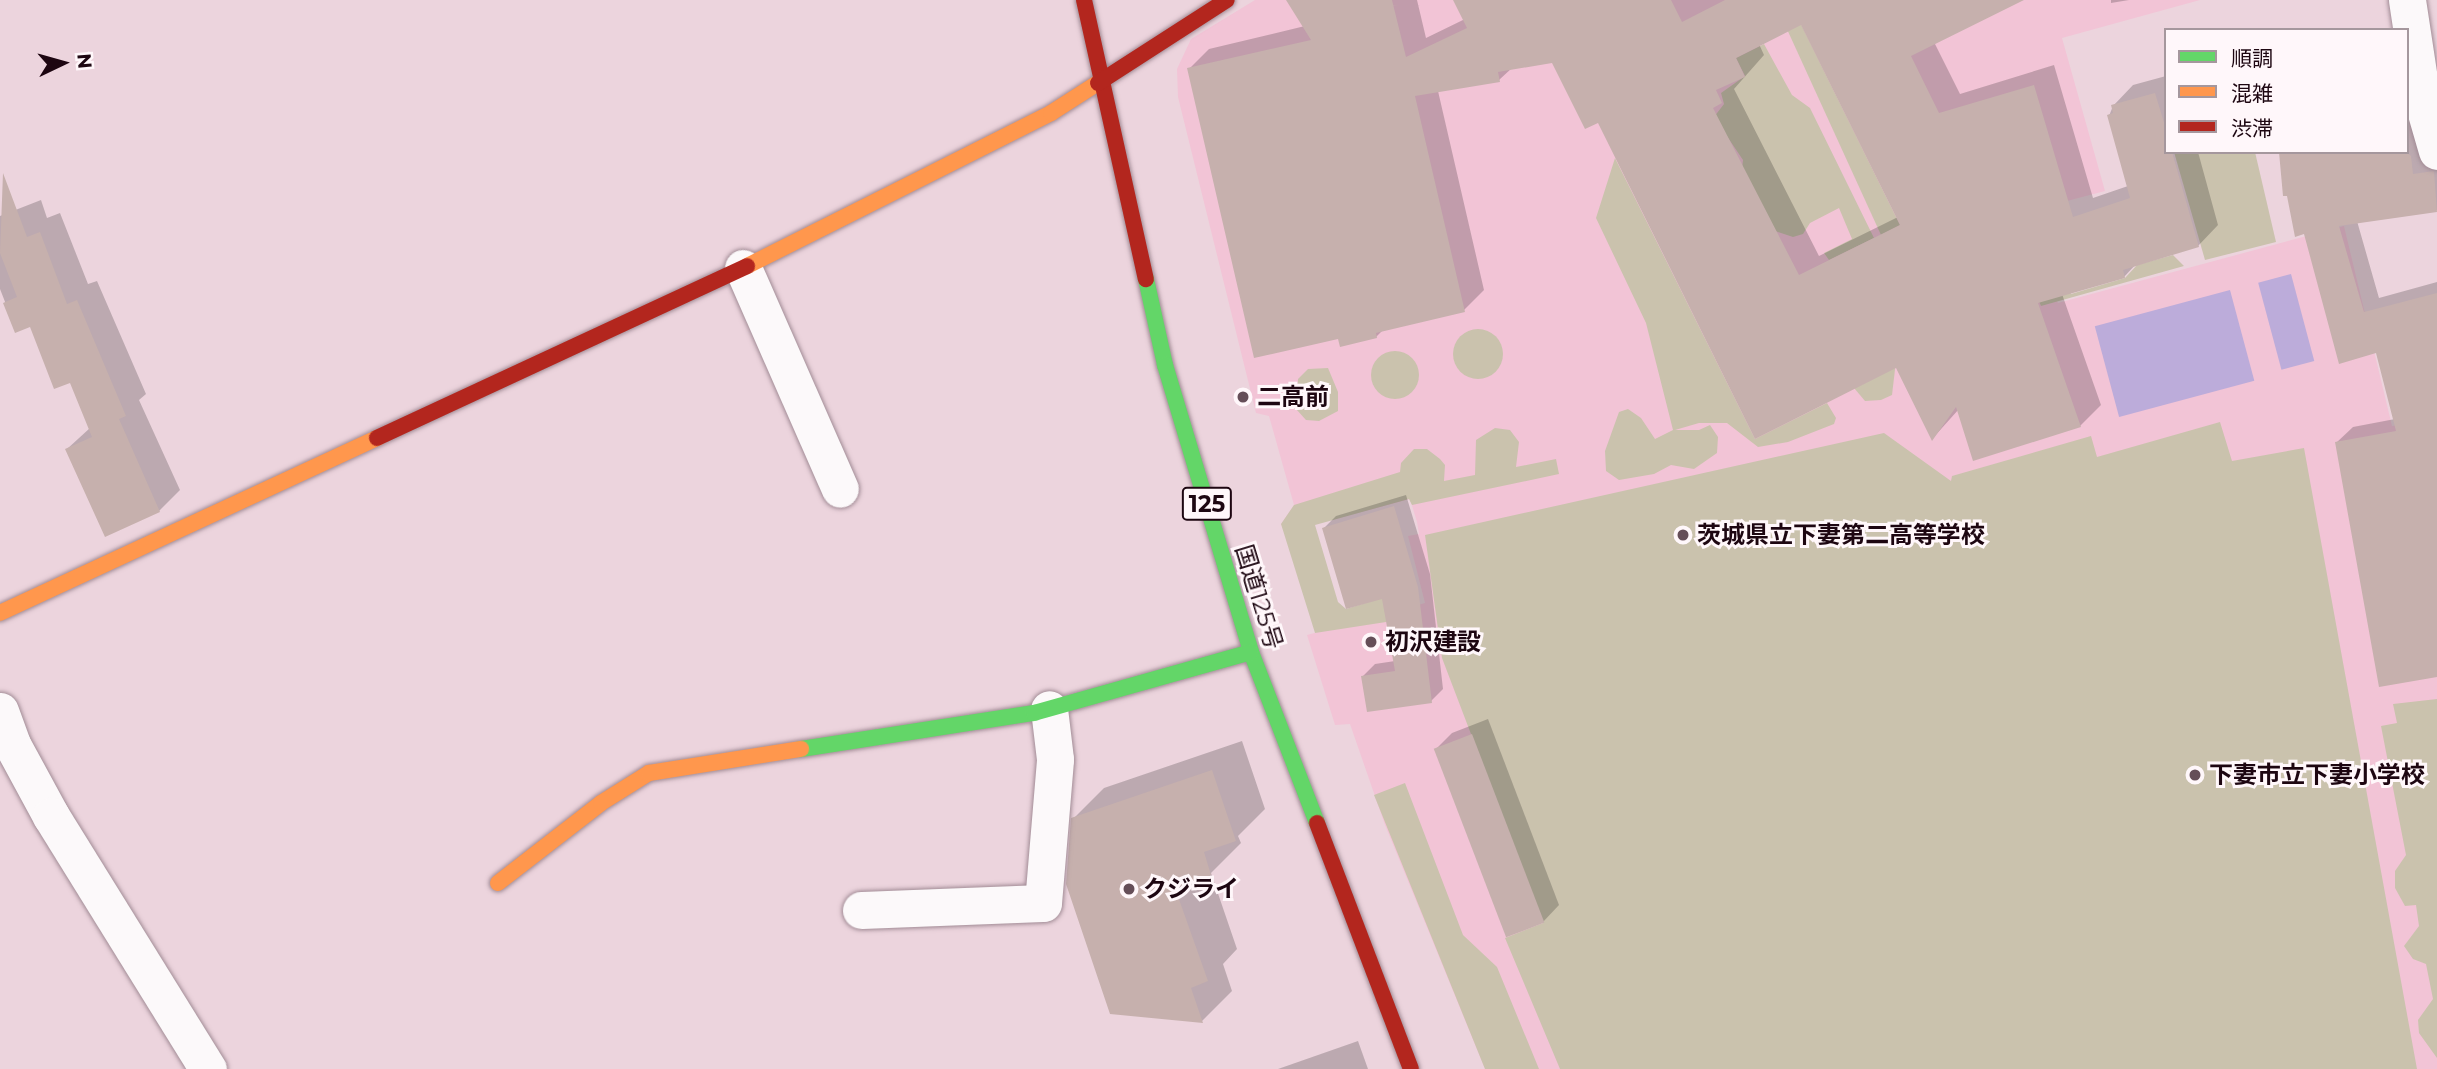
<!DOCTYPE html>
<html>
<head>
<meta charset="utf-8">
<style>
	body { margin:0 }
	#map { position:relative; width:2437px; height:1069px; overflow:hidden; background:#ecd4dd; font-family:Montserrat,"Noto Sans JP",sans-serif }
	div>[style] { position:absolute }
	.built>* { inset:0; background:#f2c4d6 }
	.green>* { inset:0; background:#cac2ad }
	.round { border-radius:50% }
	.water>* { inset:0; background:#bcacda; transform-origin:0 0 }
	.shadow>* { inset:0; background:#0003 }
	.building>* { inset:0; background:#c6b0ad; transform-origin:0 0 }
	.roads { filter:drop-shadow(0 0 2px #a28c96) drop-shadow(0 0 2px #a28c96) }
	.street>* { height:37px; margin:-18.5px; padding:0 18.5px; transform-origin:18.5px; border-radius:18.5px; background:#fcf9fa }
	.fast>* { height:16px; margin:-8px; padding:0 8px; transform-origin:8px; border-radius:8px; background:#63d668 }
	.slow>* { height:16px; margin:-8px; padding:0 8px; transform-origin:8px; border-radius:8px; background:#ff974d }
	.jam>* { height:16px; margin:-8px; padding:0 8px; transform-origin:8px; border-radius:8px; background:#b3261e }
	.dots>* { width:19px; height:19px; translate:-50% -50%; box-sizing:border-box; border:4px solid #fff7fa; border-radius:50% }
	span { translate:-50% -50%; white-space:nowrap; text-align:center; line-height:1.15; -webkit-text-stroke:6px #fff7fa; paint-order:stroke }
	.shield-label span { padding:2px 5px; background:#fff7fa; border:2px solid; border-radius:5px; -webkit-text-stroke-width:0 }
	.shield-label { font-size:23px; color:#1d0611; font-weight:700 }
	.poi-label { font-size:24px; color:#1d0611; font-weight:700 }
	.left { translate:0 -50%; text-align:left }
	.street-label { font-size:24px; color:#1d0611 }
	.legend { position:absolute; left:2164px; top:28px; width:245px; height:126px; box-sizing:border-box; background:#fff7fa; border:2px solid #a5979d; margin:0; padding:9px 12px; list-style:none; font-size:21px; color:#1d0611 }
	.legend li { display:flex; align-items:center; gap:14px; height:35px }
	.legend b { width:35px; border:2px solid #a5979d }
	.north { position:absolute; left:28px; top:28px; width:70px; height:70px; -webkit-text-stroke:5px #fff7fa; paint-order:stroke; rotate:85deg; font-size:19px; font-weight:700; line-height:28px; text-align:center; color:#1d0611 }
	.north::after { content:''; display:block; margin:auto; width:24px; height:32px; background:#1d0611; clip-path:polygon(50% 0,100% 100%,50% 72%,0 100%) }
</style>
</head>
<body>
<div id="map">
	<div class="built">
		<div style="clip-path:polygon(1255px 0,2200px 0,2062px 38px,2105px 191px,2006px 217px,2058px 303px,2344px 226px,2392px 426px,2437px 419px,2437px 1069px,1485px 1069px,1385px 825px,1350px 724px,1335px 725px,1307px 635px,1425px 603px,1408px 536px,1419px 534px,1417px 522px,1410px 499px,1286px 532px,1281px 524px,1294px 505px,1269px 416px,1256px 413px,1178px 97px,1177px 69px,1191px 39px)"></div>
	</div>
	<div class="green">
		<div style="clip-path:polygon(1789px 0,1900px 225px,1881px 235px,1776px 5px)"></div>
		<div style="clip-path:polygon(1764px 44px,1792px 95px,1810px 108px,1874px 238px,1829px 260px,1824px 253px,1852px 239px,1839px 208px,1810px 223px,1803px 234px,1793px 237px,1775px 231px,1742px 169px,1743px 160px,1714px 117px,1724px 104px,1721px 93px,1745px 76px,1736px 58px)"></div>
		<div style="clip-path:polygon(2174px 152px,2255px 152px,2276px 242px,2205px 260px)"></div>
		<div style="clip-path:polygon(1615px 158px,1755px 439px,1827px 403px,1836px 418px,1834px 424px,1788px 442px,1758px 447px,1727px 423px,1699px 423px,1675px 430px,1699px 430px,1710px 425px,1718px 437px,1717px 453px,1694px 469px,1671px 465px,1654px 474px,1619px 480px,1606px 471px,1605px 451px,1619px 412px,1628px 409px,1641px 418px,1655px 439px,1673px 430px,1646px 323px,1596px 218px)"></div>
		<div style="clip-path:polygon(2053px 231px,2071px 294px,2125px 278px,2137px 265px,2173px 255px,2184px 266px,2041px 306px,2014px 240px)"></div>
		<div class="round" style="left:1453px;top:329px;width:50px;height:50px"></div>
		<div class="round" style="left:1371px;top:351px;width:48px;height:48px"></div>
		<div style="clip-path:polygon(1896px 361px,1892px 395px,1881px 400px,1865px 401px,1849px 382px)"></div>
		<div style="clip-path:polygon(1328px 368px,1338px 392px,1338px 411px,1319px 421px,1306px 420px,1296px 409px,1298px 379px,1308px 369px)"></div>
		<div style="clip-path:polygon(2220px 422px,2232px 461px,2304px 448px,2417px 1069px,1560px 1069px,1505px 938px,1543px 923px,1442px 658px,1425px 535px,1884px 433px,1951px 481px,1952px 476px,2091px 436px,2097px 457px)"></div>
		<div style="clip-path:polygon(1495px 428px,1510px 430px,1519px 442px,1516px 467px,1556px 459px,1559px 474px,1412px 505px,1409px 499px,1315px 525px,1338px 602px,1346px 609px,1388px 596px,1386px 622px,1315px 633px,1281px 524px,1294px 505px,1400px 472px,1401px 463px,1414px 449px,1427px 449px,1440px 459px,1445px 465px,1444px 481px,1475px 475px,1476px 440px)"></div>
		<div style="clip-path:polygon(2437px 699px,2437px 1058px,2419px 1033px,2418px 1020px,2433px 999px,2426px 964px,2413px 959px,2404px 946px,2419px 926px,2416px 905px,2405px 906px,2395px 888px,2395px 871px,2406px 855px,2381px 726px,2397px 723px,2393px 704px)"></div>
		<div style="clip-path:polygon(1405px 783px,1463px 935px,1497px 967px,1539px 1069px,1485px 1069px,1374px 795px)"></div>
	</div>
	<div class="water">
		<div style="left:2291px;top:274px;width:90px;height:34px;rotate:75deg"></div>
		<div style="left:2230px;top:290px;width:94px;height:140px;rotate:75deg"></div>
	</div>
	<div class="shadow">
		<div style="clip-path:polygon(evenodd,1288px 0,1417px 0,1426px 38px,1465px 19px,1455px 0,2020px 0,1934px 42px,1960px 94px,2054px 65px,2093px 198px,2128px 186px,2109px 116px,2113px 106px,2133px 85px,2166px 76px,2166px 152px,2198px 152px,2218px 225px,2198px 246px,2137px 263px,2124px 277px,2062px 294px,2101px 405px,2080px 426px,1959px 409px,1933px 438px,1897px 366px,1598px 121px,1553px 61px,1512px 68px,1499px 80px,1438px 91px,1484px 290px,1464px 310px,1384px 329px,1376px 337px,1189px 69px,1209px 49px,1305px 26px,1288px 0,1802px 23px,1898px 217px,1819px 256px,1734px 89px,1764px 55px,1759px 44px,1802px 23px)"></div>
		<div style="clip-path:polygon(2111px 0,2129px 0,2111px 3px)"></div>
		<div style="clip-path:polygon(2418px 115px,2437px 158px,2437px 210px,2357px 221px,2379px 298px,2437px 282px,2437px 366px,2378px 351px,2305px 232px,2280px 152px,2407px 152px,2407px 116px)"></div>
		<div style="clip-path:polygon(41px 200px,47px 218px,60px 213px,88px 284px,97px 281px,146px 394px,139px 400px,180px 490px,159px 511px,67px 449px,90px 428px,71px 381px,31px 324px,16px 330px,0 289px,0 216px)"></div>
		<div style="clip-path:polygon(2437px 411px,2437px 624px,2336px 443px,2353px 427px)"></div>
		<div style="clip-path:polygon(1406px 495px,1430px 574px,1443px 689px,1431px 701px,1363px 676px,1375px 664px,1395px 661px,1383px 597px,1324px 528px,1336px 516px)"></div>
		<div style="clip-path:polygon(1488px 719px,1559px 905px,1543px 922px,1436px 749px,1452px 733px)"></div>
		<div style="clip-path:polygon(1242px 741px,1265px 809px,1238px 836px,1241px 843px,1211px 873px,1237px 949px,1223px 964px,1232px 991px,1202px 1021px,1073px 819px,1104px 788px)"></div>
		<div style="clip-path:polygon(1358px 1041px,1368px 1069px,1278px 1069px)"></div>
	</div>
	<div class="building">
		<div style="clip-path:polygon(evenodd,1286px 0,1392px 0,1406px 57px,1467px 28px,1453px 0,1671px 0,1682px 22px,1725px 0,2024px 0,1911px 56px,1939px 113px,2034px 85px,2073px 217px,2130px 198px,2107px 115px,2113px 113px,2111px 105px,2155px 93px,2166px 129px,2166px 152px,2172px 152px,2199px 247px,2123px 270px,2125px 278px,2038px 303px,2081px 427px,1973px 461px,1956px 407px,1932px 441px,1896px 368px,1755px 439px,1598px 123px,1585px 129px,1552px 63px,1498px 72px,1500px 82px,1415px 96px,1465px 312px,1376px 333px,1377px 338px,1340px 347px,1338px 339px,1254px 358px,1187px 68px,1311px 40px,1286px 0,1801px 25px,1900px 225px,1799px 275px,1713px 108px,1722px 103px,1716px 90px,1745px 77px,1736px 58px,1801px 25px)"></div>
		<div style="clip-path:polygon(2279px 152px,2406px 152px,2411px 156px,2413px 174px,2434px 171px,2437px 212px,2339px 226px,2364px 312px,2437px 293px,2437px 677px,2379px 687px,2335px 442px,2396px 431px,2376px 353px,2339px 364px,2304px 234px,2295px 237px,2287px 196px,2283px 196px)"></div>
		<div style="clip-path:polygon(3px 173px,27px 237px,40px 232px,67px 304px,77px 300px,126px 416px,119px 419px,160px 512px,105px 537px,65px 449px,92px 437px,70px 383px,54px 389px,30px 327px,15px 333px,3px 303px,17px 297px,0 253px)"></div>
		<div style="clip-path:polygon(1394px 506px,1418px 587px,1432px 703px,1367px 712px,1361px 676px,1395px 671px,1382px 599px,1346px 609px,1322px 528px)"></div>
		<div style="left:1472px;top:734px;width:202px;height:41px;rotate:69deg"></div>
		<div style="clip-path:polygon(1212px 770px,1236px 841px,1204px 852px,1211px 875px,1175px 888px,1208px 981px,1191px 988px,1203px 1023px,1110px 1014px,1066px 884px,1071px 818px)"></div>
	</div>
	<div class="roads">
		<div class="street">
			<div style="left:2407px;top:0;width:100px;rotate:81.4deg"></div>
			<div style="left:2422px;top:99px;width:54px;rotate:73.9deg"></div>
			<div style="left:743px;top:268px;width:241px;rotate:66.3deg"></div>
			<div style="left:0;top:711px;width:37px;rotate:70deg"></div>
			<div style="left:13px;top:746px;width:80px;rotate:61.5deg"></div>
			<div style="left:51px;top:816px;width:298px;rotate:58.2deg"></div>
			<div style="left:861px;top:910px;width:182px;rotate:-2.2deg"></div>
			<div style="left:1043px;top:903px;width:144px;rotate:-85.2deg"></div>
			<div style="left:1055px;top:759px;width:50px;rotate:-96.8deg"></div>
		</div>
		<div class="fast">
			<div style="left:1146px;top:279px;width:88px;rotate:77.5deg"></div>
			<div style="left:1165px;top:365px;width:300px;rotate:73.3deg"></div>
			<div style="left:1251px;top:652px;width:183px;rotate:68.9deg"></div>
			<div style="left:801px;top:749px;width:236px;rotate:-8.8deg"></div>
			<div style="left:1034px;top:713px;width:225px;rotate:-15.7deg"></div>
		</div>
		<div class="slow">
			<div style="left:747px;top:266px;width:340px;rotate:-26.7deg"></div>
			<div style="left:1051px;top:113px;width:56px;rotate:-32.6deg"></div>
			<div style="left:0;top:613px;width:416px;rotate:-24.9deg"></div>
			<div style="left:498px;top:883px;width:130px;rotate:-37.8deg"></div>
			<div style="left:601px;top:803px;width:57px;rotate:-32deg"></div>
			<div style="left:649px;top:773px;width:154px;rotate:-9deg"></div>
		</div>
		<div class="jam">
			<div style="left:1084px;top:0;width:286px;rotate:77.5deg"></div>
			<div style="left:1098px;top:83px;width:153px;rotate:-32.8deg"></div>
			<div style="left:377px;top:438px;width:408px;rotate:-24.9deg"></div>
			<div style="left:1317px;top:823px;width:263px;rotate:69.1deg"></div>
		</div>
	</div>
	<div class="dots">
		<div style="left:1243px;top:397px;background:#654e58"></div>
		<div style="left:1683px;top:535px;background:#654e58"></div>
		<div style="left:1371px;top:642px;background:#654e58"></div>
		<div style="left:2195px;top:775px;background:#654e58"></div>
		<div style="left:1129px;top:889px;background:#654e58"></div>
	</div>
	<div class="shield-label">
		<span style="left:1207px;top:504px">125</span>
	</div>
	<div class="poi-label">
		<span class="left" style="left:1257px;top:397px">二高前</span>
		<span class="left" style="left:1697px;top:535px">茨城県立下妻第二高等学校</span>
		<span class="left" style="left:1385px;top:642px">初沢建設</span>
		<span class="left" style="left:2209px;top:775px">下妻市立下妻小学校</span>
		<span class="left" style="left:1143px;top:889px">クジライ</span>
	</div>
	<div class="street-label">
		<span style="left:1259px;top:597px;rotate:73deg">国道125号</span>
	</div>
	<ul class="legend">
	<li><b style="height:9px;background:#63d668"></b>順調</li>
	<li><b style="height:9px;background:#ff974d"></b>混雑</li>
	<li><b style="height:9px;background:#b3261e"></b>渋滞</li>
	</ul>
	<div class="north">N</div>
</div>
</body>
</html>
